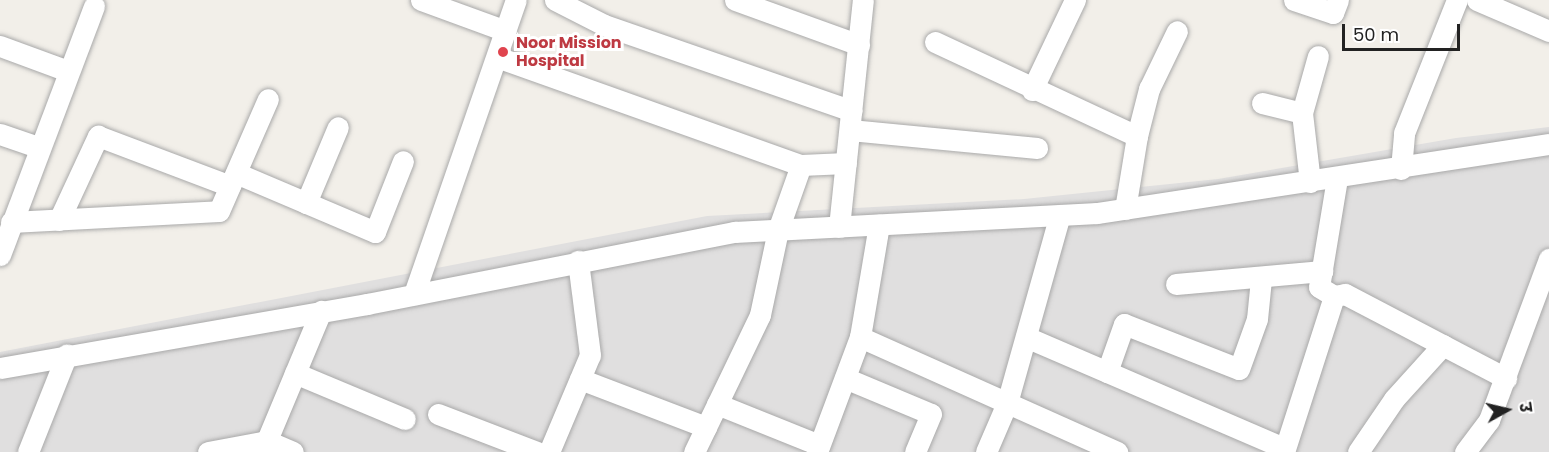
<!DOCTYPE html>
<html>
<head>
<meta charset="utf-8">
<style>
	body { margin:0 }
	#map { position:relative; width:1549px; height:452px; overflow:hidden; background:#f2efe9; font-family:Poppins,"Noto Sans Devanagari",sans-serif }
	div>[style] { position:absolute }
	.residential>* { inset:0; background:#e0dfdf }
	.roads { filter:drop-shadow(0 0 2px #a9a9a9) drop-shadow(0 0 2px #a9a9a9) }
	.minor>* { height:21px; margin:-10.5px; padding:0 10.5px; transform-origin:10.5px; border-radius:10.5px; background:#fff }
	.dots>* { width:16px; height:16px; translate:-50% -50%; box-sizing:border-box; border:3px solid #fff; border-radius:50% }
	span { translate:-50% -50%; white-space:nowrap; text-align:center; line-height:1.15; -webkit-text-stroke:6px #fff; paint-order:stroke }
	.health-label { font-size:16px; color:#be3a42; font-weight:700 }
	.left { translate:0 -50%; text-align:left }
	.north { position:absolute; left:1477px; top:380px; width:60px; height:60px; -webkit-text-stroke:4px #fff; paint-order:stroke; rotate:82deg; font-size:16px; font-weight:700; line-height:24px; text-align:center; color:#222 }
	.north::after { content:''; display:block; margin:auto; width:21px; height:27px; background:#222; clip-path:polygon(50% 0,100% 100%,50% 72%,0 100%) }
	.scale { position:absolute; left:1342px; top:24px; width:118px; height:27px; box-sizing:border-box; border:3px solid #222; border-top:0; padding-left:8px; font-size:18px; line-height:21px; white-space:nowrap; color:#222; -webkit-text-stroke:4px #fff; paint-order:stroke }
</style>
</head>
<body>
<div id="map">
	<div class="residential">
		<div style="clip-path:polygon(1549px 127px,1549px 452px,0 452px,0 352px,707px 216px,1024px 199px,1218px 179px,1456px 138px)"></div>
	</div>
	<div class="roads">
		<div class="minor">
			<div style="left:421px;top:0;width:90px;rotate:20deg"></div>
			<div style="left:555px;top:0;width:55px;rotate:27deg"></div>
			<div style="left:604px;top:25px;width:262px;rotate:19.1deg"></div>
			<div style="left:735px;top:0;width:132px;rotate:19.9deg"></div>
			<div style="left:1294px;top:0;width:41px;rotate:18.4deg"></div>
			<div style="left:1333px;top:13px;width:14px;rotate:-69deg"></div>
			<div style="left:1477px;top:0;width:78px;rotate:23.3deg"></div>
			<div style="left:935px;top:42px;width:223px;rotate:25deg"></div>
			<div style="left:1137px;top:136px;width:74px;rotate:99.3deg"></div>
			<div style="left:0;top:46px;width:72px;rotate:20.2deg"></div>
			<div style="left:497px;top:57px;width:323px;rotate:19.6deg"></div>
			<div style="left:801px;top:165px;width:69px;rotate:109.5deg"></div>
			<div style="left:778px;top:230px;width:87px;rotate:102deg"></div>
			<div style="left:760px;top:315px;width:152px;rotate:115.7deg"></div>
			<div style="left:1032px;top:90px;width:100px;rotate:-64.5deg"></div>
			<div style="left:1262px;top:103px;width:41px;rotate:14deg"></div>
			<div style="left:850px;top:130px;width:188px;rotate:5.5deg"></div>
			<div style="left:0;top:134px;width:40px;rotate:18.9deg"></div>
			<div style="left:1137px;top:136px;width:49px;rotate:-75.7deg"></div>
			<div style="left:1149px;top:89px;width:64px;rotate:-64.2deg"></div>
			<div style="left:801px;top:165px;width:45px;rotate:-2.5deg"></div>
			<div style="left:1401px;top:169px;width:36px;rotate:-85deg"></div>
			<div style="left:1404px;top:133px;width:143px;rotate:-68.3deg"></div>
			<div style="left:236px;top:173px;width:151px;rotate:23deg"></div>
			<div style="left:375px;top:232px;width:76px;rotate:-68.5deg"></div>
			<div style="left:1310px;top:182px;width:69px;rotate:-96.6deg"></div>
			<div style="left:1302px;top:113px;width:59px;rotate:-74.3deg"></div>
			<div style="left:306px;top:203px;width:82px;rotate:-67.2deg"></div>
			<div style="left:59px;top:220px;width:93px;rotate:-65.1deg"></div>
			<div style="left:98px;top:136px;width:141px;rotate:20.7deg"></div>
			<div style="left:11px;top:222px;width:208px;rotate:-3deg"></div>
			<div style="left:219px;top:211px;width:122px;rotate:-66.4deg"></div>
			<div style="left:839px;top:227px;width:228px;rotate:-84deg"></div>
			<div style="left:0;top:255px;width:266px;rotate:-69.3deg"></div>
			<div style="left:1176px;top:284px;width:147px;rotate:-5.1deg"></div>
			<div style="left:414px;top:294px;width:311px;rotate:-70.9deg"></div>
			<div style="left:1334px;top:296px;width:11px;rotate:-10deg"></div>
			<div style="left:1345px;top:294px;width:182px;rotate:27.6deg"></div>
			<div style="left:860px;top:337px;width:282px;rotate:24.1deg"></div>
			<div style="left:1026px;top:337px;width:281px;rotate:23.3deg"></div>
			<div style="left:0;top:368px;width:373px;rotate:-9.9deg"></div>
			<div style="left:367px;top:304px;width:375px;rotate:-11.1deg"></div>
			<div style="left:735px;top:232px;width:362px;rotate:-3deg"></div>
			<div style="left:1097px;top:213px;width:457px;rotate:-8.7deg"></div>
			<div style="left:1107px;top:372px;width:51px;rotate:-70.5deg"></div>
			<div style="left:1124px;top:324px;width:123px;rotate:21.4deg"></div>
			<div style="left:1239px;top:369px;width:53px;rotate:-70.2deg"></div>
			<div style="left:1257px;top:319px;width:40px;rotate:-84.3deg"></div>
			<div style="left:295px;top:373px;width:119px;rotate:22.7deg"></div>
			<div style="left:845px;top:378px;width:93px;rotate:22.7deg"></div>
			<div style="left:931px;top:414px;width:41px;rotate:112.8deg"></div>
			<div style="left:580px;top:379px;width:135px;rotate:20.9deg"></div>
			<div style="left:717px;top:404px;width:110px;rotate:21.9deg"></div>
			<div style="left:438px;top:414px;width:106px;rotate:21deg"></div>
			<div style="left:28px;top:452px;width:105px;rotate:-68.3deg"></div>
			<div style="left:208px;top:452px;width:60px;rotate:-10.6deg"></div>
			<div style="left:267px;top:441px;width:28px;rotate:23deg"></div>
			<div style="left:262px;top:452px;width:153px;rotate:-67.3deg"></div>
			<div style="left:549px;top:452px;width:105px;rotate:-67.1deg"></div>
			<div style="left:590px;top:355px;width:95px;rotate:-97.3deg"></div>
			<div style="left:817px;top:452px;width:123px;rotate:-69.5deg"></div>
			<div style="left:860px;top:337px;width:114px;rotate:-80.4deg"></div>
			<div style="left:986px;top:452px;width:53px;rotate:-66.8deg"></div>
			<div style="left:1007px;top:403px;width:195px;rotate:-74.3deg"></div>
			<div style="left:1284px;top:452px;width:164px;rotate:-72.2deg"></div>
			<div style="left:1334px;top:296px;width:17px;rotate:-149deg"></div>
			<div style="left:1319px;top:287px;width:110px;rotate:-80.6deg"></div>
			<div style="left:1358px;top:452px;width:64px;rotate:-55.8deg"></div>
			<div style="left:1394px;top:399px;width:73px;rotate:-47.8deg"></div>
			<div style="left:1465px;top:452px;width:40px;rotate:-53deg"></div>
			<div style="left:1489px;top:420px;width:172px;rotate:-69.6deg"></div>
		</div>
	</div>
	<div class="dots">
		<div style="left:503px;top:52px;background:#e0444e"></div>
	</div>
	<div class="health-label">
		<span class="left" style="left:516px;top:52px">Noor Mission<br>Hospital</span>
	</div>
	<div class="north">उ</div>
	<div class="scale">50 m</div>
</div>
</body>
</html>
